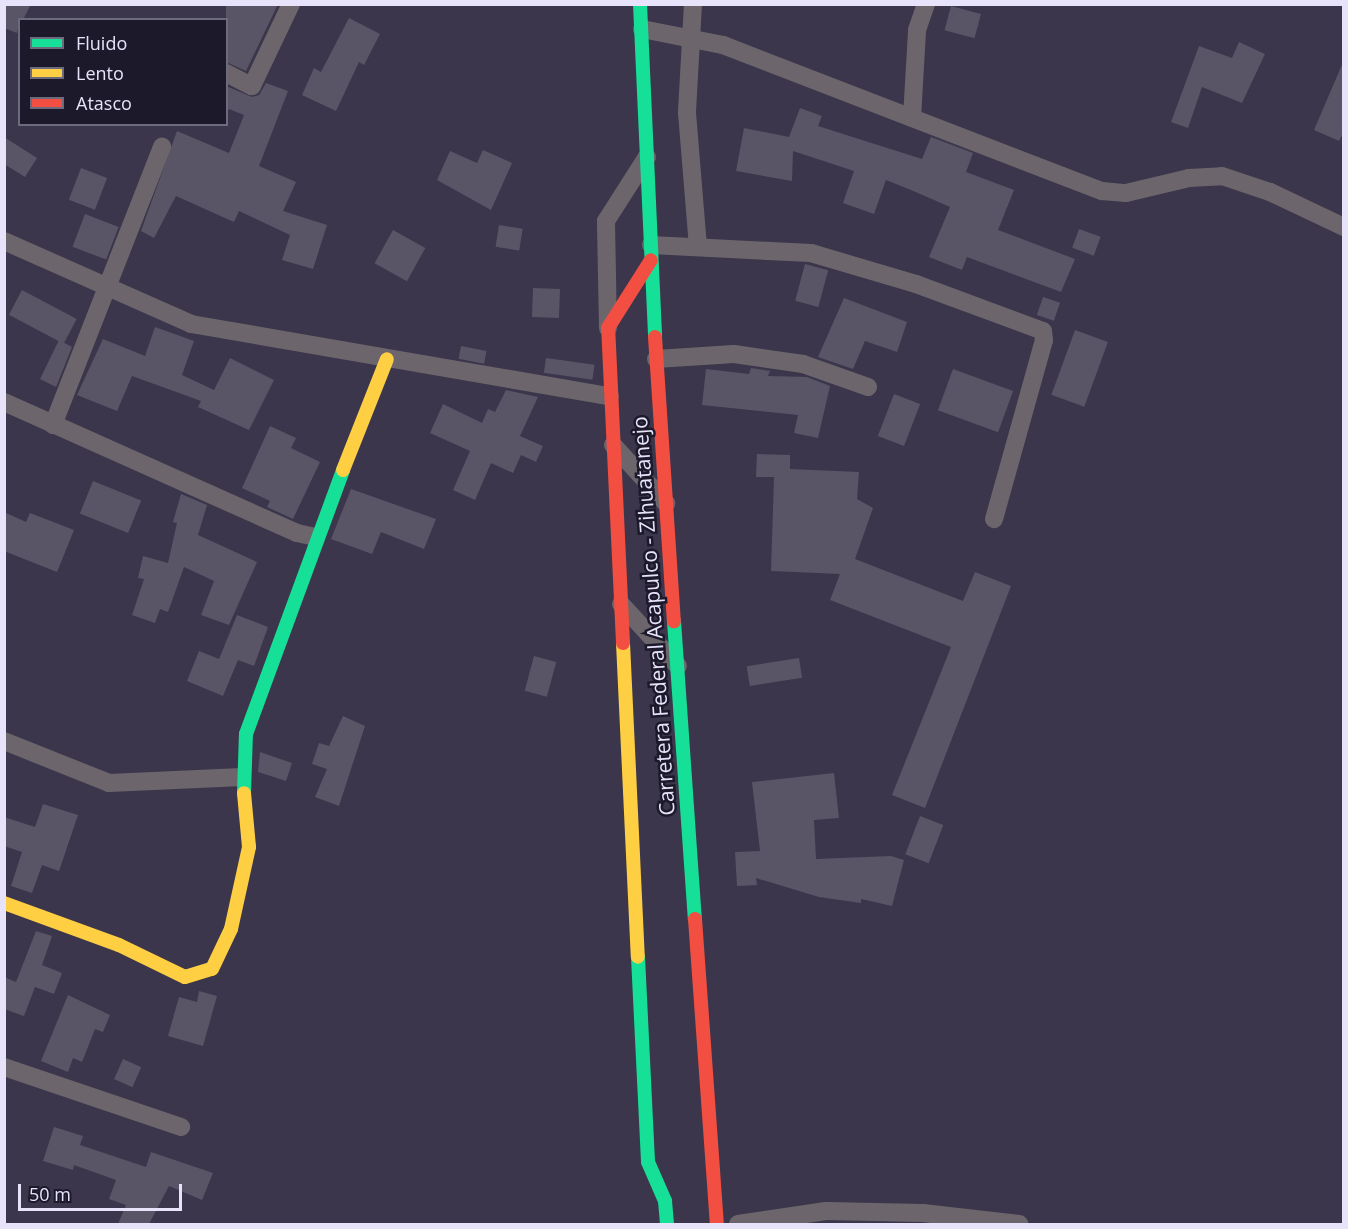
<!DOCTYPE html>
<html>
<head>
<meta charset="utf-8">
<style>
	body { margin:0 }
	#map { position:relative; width:1348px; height:1229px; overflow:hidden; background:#3b364b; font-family:"Open Sans",sans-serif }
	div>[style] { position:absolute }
	.building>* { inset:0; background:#595566; transform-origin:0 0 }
	.street>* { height:18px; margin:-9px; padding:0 9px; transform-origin:9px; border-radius:9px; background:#6c666c }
	.fast>* { height:14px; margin:-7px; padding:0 7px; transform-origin:7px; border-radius:7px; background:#16e098 }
	.slow>* { height:14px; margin:-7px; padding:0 7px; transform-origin:7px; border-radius:7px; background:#ffcf43 }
	.jam>* { height:14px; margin:-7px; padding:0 7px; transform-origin:7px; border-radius:7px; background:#f24e42 }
	span { translate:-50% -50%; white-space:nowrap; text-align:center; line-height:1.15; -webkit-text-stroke:5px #1c192a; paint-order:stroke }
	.street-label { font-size:21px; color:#e6e3fb }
	.frame { position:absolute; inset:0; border:6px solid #e6e3fb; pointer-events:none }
	.legend { position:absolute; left:18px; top:18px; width:210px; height:108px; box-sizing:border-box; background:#1c192a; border:2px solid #6d6a7e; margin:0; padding:8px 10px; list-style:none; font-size:18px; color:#e6e3fb }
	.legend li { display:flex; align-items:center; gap:12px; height:30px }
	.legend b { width:30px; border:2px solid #6d6a7e }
	.scale { position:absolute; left:18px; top:1184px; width:164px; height:27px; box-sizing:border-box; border:3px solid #e6e3fb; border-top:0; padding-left:8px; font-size:18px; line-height:21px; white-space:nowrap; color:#e6e3fb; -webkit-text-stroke:4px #1c192a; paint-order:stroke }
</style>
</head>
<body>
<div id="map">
	<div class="building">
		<div style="clip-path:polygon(4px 4px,31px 4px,23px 20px,20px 20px,17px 33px,4px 28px)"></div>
		<div style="clip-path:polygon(226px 4px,278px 4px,246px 71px,226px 62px)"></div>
		<div style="left:951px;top:6px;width:31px;height:25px;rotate:15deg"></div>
		<div style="clip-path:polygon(349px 18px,380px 34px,364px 65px,359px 62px,336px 111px,302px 95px,314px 68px,321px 72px)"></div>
		<div style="clip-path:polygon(1239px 42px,1265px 54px,1242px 103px,1202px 87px,1188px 128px,1171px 122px,1199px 46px,1232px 58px)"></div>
		<div style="clip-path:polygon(1344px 60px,1344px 132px,1339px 141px,1314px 130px)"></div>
		<div style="clip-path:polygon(266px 83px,288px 91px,259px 166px,296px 182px,283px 211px,327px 225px,313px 269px,282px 260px,290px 235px,239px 211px,234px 222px,176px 196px,154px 238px,141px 231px,177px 131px,229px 153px,244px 115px,229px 109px,226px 114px,226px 86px,252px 97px,259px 95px)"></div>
		<div style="clip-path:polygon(800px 108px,822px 116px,818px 126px,922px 159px,931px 137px,973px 153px,966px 172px,1014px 190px,998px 230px,1075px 259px,1061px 292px,967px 257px,962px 270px,929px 257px,950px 207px,911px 190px,886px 180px,874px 214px,843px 203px,854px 171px,793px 151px,792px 181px,736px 171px,744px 128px,789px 137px)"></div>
		<div style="clip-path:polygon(4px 137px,37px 158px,25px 177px,4px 164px)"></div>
		<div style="clip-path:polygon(483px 150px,512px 163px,491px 210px,437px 180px,450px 151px,477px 163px)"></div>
		<div style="left:81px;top:168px;width:28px;height:34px;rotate:21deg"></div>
		<div style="left:85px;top:214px;width:36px;height:35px;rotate:21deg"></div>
		<div style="left:499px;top:225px;width:24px;height:22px;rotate:9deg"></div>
		<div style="left:1079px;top:229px;width:23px;height:20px;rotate:20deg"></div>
		<div style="left:393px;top:230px;width:37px;height:38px;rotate:29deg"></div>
		<div style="left:805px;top:264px;width:24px;height:38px;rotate:15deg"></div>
		<div style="left:533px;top:288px;width:27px;height:29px;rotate:2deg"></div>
		<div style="left:22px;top:290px;width:62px;height:28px;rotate:28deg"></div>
		<div style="left:1043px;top:297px;width:18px;height:19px;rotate:19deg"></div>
		<div style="clip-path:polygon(844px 298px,907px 322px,897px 352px,865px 341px,853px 369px,818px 357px)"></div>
		<div style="clip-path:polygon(155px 327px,194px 341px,182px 375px,214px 390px,230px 358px,274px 380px,249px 430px,198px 407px,201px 401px,132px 376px,117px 411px,77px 395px,103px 339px,145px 356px)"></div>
		<div style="left:1075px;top:330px;width:35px;height:69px;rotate:20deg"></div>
		<div style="clip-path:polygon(59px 340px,72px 347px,56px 387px,40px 379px)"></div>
		<div style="left:461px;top:346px;width:26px;height:13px;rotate:11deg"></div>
		<div style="left:546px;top:358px;width:49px;height:15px;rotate:8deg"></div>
		<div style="clip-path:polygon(751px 368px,770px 371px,768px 376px,807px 377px,830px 386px,818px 438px,794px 433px,798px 415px,702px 405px,706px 369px,749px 374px)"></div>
		<div style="left:953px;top:369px;width:64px;height:44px;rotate:20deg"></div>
		<div style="clip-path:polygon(506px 390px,538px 397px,520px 436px,543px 446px,536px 462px,521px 455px,513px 473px,491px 463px,475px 500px,453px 490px,470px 451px,430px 433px,443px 404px,482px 423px,488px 409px,495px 412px)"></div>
		<div style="left:894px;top:394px;width:28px;height:45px;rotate:21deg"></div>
		<div style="clip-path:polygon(270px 426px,296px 438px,291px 448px,320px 462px,293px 519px,267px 507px,270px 501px,242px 488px)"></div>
		<div style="clip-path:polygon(757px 454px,790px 455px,790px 469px,859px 472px,857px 499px,873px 508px,855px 559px,963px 601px,975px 572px,1011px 586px,925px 808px,892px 795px,951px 647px,830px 600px,840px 574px,771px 571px,774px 477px,756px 477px)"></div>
		<div style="left:93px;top:481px;width:52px;height:35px;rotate:22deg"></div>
		<div style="clip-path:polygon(351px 489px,436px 519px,424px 549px,381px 532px,372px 554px,331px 539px)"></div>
		<div style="clip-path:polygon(181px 494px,207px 505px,198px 535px,257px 562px,229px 625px,201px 615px,214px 581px,184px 567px,168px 612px,160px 609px,155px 623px,132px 615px,144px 579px,138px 578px,143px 556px,168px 563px,177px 523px,173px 522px)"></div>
		<div style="clip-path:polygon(4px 512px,26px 522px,30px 513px,74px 530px,57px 572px,4px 551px)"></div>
		<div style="clip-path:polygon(237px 615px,268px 627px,254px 666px,238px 660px,223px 696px,187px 681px,199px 651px,219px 659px)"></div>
		<div style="left:534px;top:656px;width:23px;height:36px;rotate:15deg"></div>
		<div style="left:799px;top:658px;width:20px;height:53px;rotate:81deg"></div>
		<div style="clip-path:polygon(343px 716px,365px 726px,339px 806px,315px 797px,327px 769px,312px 764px,319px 743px,329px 746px)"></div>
		<div style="clip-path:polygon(260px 752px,292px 763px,286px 781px,258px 772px)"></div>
		<div style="clip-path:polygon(834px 773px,839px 818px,814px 820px,816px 859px,891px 856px,904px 860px,892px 906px,861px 899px,861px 903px,819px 897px,756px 878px,757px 885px,737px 886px,735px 852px,760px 851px,752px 782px)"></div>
		<div style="clip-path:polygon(43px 804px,78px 815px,59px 871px,42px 865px,32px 893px,11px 886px,22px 852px,4px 846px,4px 817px,35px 827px)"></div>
		<div style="left:920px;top:816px;width:25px;height:41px;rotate:21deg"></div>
		<div style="clip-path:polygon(36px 931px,52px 936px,42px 965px,62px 973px,54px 994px,35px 987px,24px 1016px,4px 1009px,4px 977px,16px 982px)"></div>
		<div style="clip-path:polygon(199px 991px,217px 996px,203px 1046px,168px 1036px,179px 997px,197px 1002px)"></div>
		<div style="clip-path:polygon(68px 995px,110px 1015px,103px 1032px,95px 1029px,82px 1062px,73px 1058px,68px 1072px,41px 1061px)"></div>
		<div style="left:123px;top:1059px;width:20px;height:22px;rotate:24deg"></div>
		<div style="clip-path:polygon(54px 1127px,83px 1136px,80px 1145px,146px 1167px,151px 1152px,213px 1173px,202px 1200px,169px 1186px,149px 1224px,118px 1224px,126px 1205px,109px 1199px,116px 1180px,74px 1165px,73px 1170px,43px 1161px)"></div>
	</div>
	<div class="street">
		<div style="left:693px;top:4px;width:109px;rotate:93.2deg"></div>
		<div style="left:687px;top:113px;width:134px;rotate:85.3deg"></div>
		<div style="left:642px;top:29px;width:83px;rotate:11.2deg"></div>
		<div style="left:723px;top:45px;width:406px;rotate:21.1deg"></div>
		<div style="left:1102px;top:191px;width:24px;rotate:5deg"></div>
		<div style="left:1126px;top:193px;width:65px;rotate:-13.4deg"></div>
		<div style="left:1189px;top:178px;width:33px;rotate:-3deg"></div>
		<div style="left:1222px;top:176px;width:51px;rotate:18.4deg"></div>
		<div style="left:1270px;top:192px;width:82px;rotate:25.3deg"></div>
		<div style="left:226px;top:73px;width:29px;rotate:27deg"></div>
		<div style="left:252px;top:86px;width:91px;rotate:-64.6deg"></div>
		<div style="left:912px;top:118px;width:88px;rotate:-86.7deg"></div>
		<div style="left:917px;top:30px;width:28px;rotate:-71deg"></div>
		<div style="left:4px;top:241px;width:205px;rotate:23.9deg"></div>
		<div style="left:191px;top:324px;width:425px;rotate:9.8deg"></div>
		<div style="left:651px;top:245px;width:160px;rotate:2.9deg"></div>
		<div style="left:811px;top:253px;width:109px;rotate:16.4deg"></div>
		<div style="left:916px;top:284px;width:135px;rotate:20.3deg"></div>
		<div style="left:1043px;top:331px;width:9px;rotate:84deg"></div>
		<div style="left:1044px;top:340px;width:186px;rotate:105.6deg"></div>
		<div style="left:608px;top:328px;width:107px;rotate:-91.1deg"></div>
		<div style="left:606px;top:221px;width:76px;rotate:-57.4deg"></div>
		<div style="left:656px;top:359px;width:78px;rotate:-3.7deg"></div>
		<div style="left:734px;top:354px;width:70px;rotate:8.2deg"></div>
		<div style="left:803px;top:364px;width:69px;rotate:19.5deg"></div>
		<div style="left:4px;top:402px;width:321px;rotate:24.1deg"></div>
		<div style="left:297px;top:533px;width:19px;rotate:12deg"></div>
		<div style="left:53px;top:425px;width:299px;rotate:-68.6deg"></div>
		<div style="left:613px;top:445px;width:79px;rotate:47.6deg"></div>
		<div style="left:621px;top:604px;width:84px;rotate:47.4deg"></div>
		<div style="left:4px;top:741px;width:113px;rotate:21.8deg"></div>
		<div style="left:109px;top:783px;width:133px;rotate:-2.6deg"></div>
		<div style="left:4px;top:1067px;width:187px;rotate:18.7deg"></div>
		<div style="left:738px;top:1224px;width:89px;rotate:-8.4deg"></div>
		<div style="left:826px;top:1211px;width:97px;rotate:1.2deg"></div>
		<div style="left:923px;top:1213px;width:97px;rotate:6.5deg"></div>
	</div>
	<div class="fast">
		<div style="left:640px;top:4px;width:333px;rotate:87.4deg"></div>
		<div style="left:674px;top:621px;width:299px;rotate:86deg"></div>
		<div style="left:244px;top:793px;width:59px;rotate:-88.1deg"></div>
		<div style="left:246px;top:734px;width:281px;rotate:-69.8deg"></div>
		<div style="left:638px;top:957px;width:205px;rotate:87.2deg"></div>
		<div style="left:648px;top:1162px;width:43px;rotate:66.4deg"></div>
		<div style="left:665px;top:1201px;width:23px;rotate:85deg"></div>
	</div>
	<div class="slow">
		<div style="left:343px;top:470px;width:119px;rotate:-68.4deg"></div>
		<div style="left:623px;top:643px;width:314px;rotate:87.3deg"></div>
		<div style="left:4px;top:903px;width:122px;rotate:20.1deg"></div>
		<div style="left:119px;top:945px;width:73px;rotate:25.9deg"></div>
		<div style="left:185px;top:977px;width:28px;rotate:-17deg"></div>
		<div style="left:212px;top:969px;width:44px;rotate:-64.6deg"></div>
		<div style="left:231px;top:929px;width:84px;rotate:-77.6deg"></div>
		<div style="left:249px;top:847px;width:54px;rotate:-95.3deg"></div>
	</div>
	<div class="jam">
		<div style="left:655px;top:337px;width:285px;rotate:86.2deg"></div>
		<div style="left:623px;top:643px;width:315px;rotate:-92.7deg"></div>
		<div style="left:608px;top:328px;width:80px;rotate:-57.7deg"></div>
		<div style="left:695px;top:919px;width:306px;rotate:85.9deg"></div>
	</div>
	<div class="street-label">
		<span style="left:653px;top:616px;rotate:-94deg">Carretera Federal Acapulco - Zihuatanejo</span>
	</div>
	<div class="frame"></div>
	<ul class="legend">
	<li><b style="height:8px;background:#16e098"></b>Fluido</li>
	<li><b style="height:8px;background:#ffcf43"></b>Lento</li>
	<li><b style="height:8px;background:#f24e42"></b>Atasco</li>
	</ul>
	<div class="scale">50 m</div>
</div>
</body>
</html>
